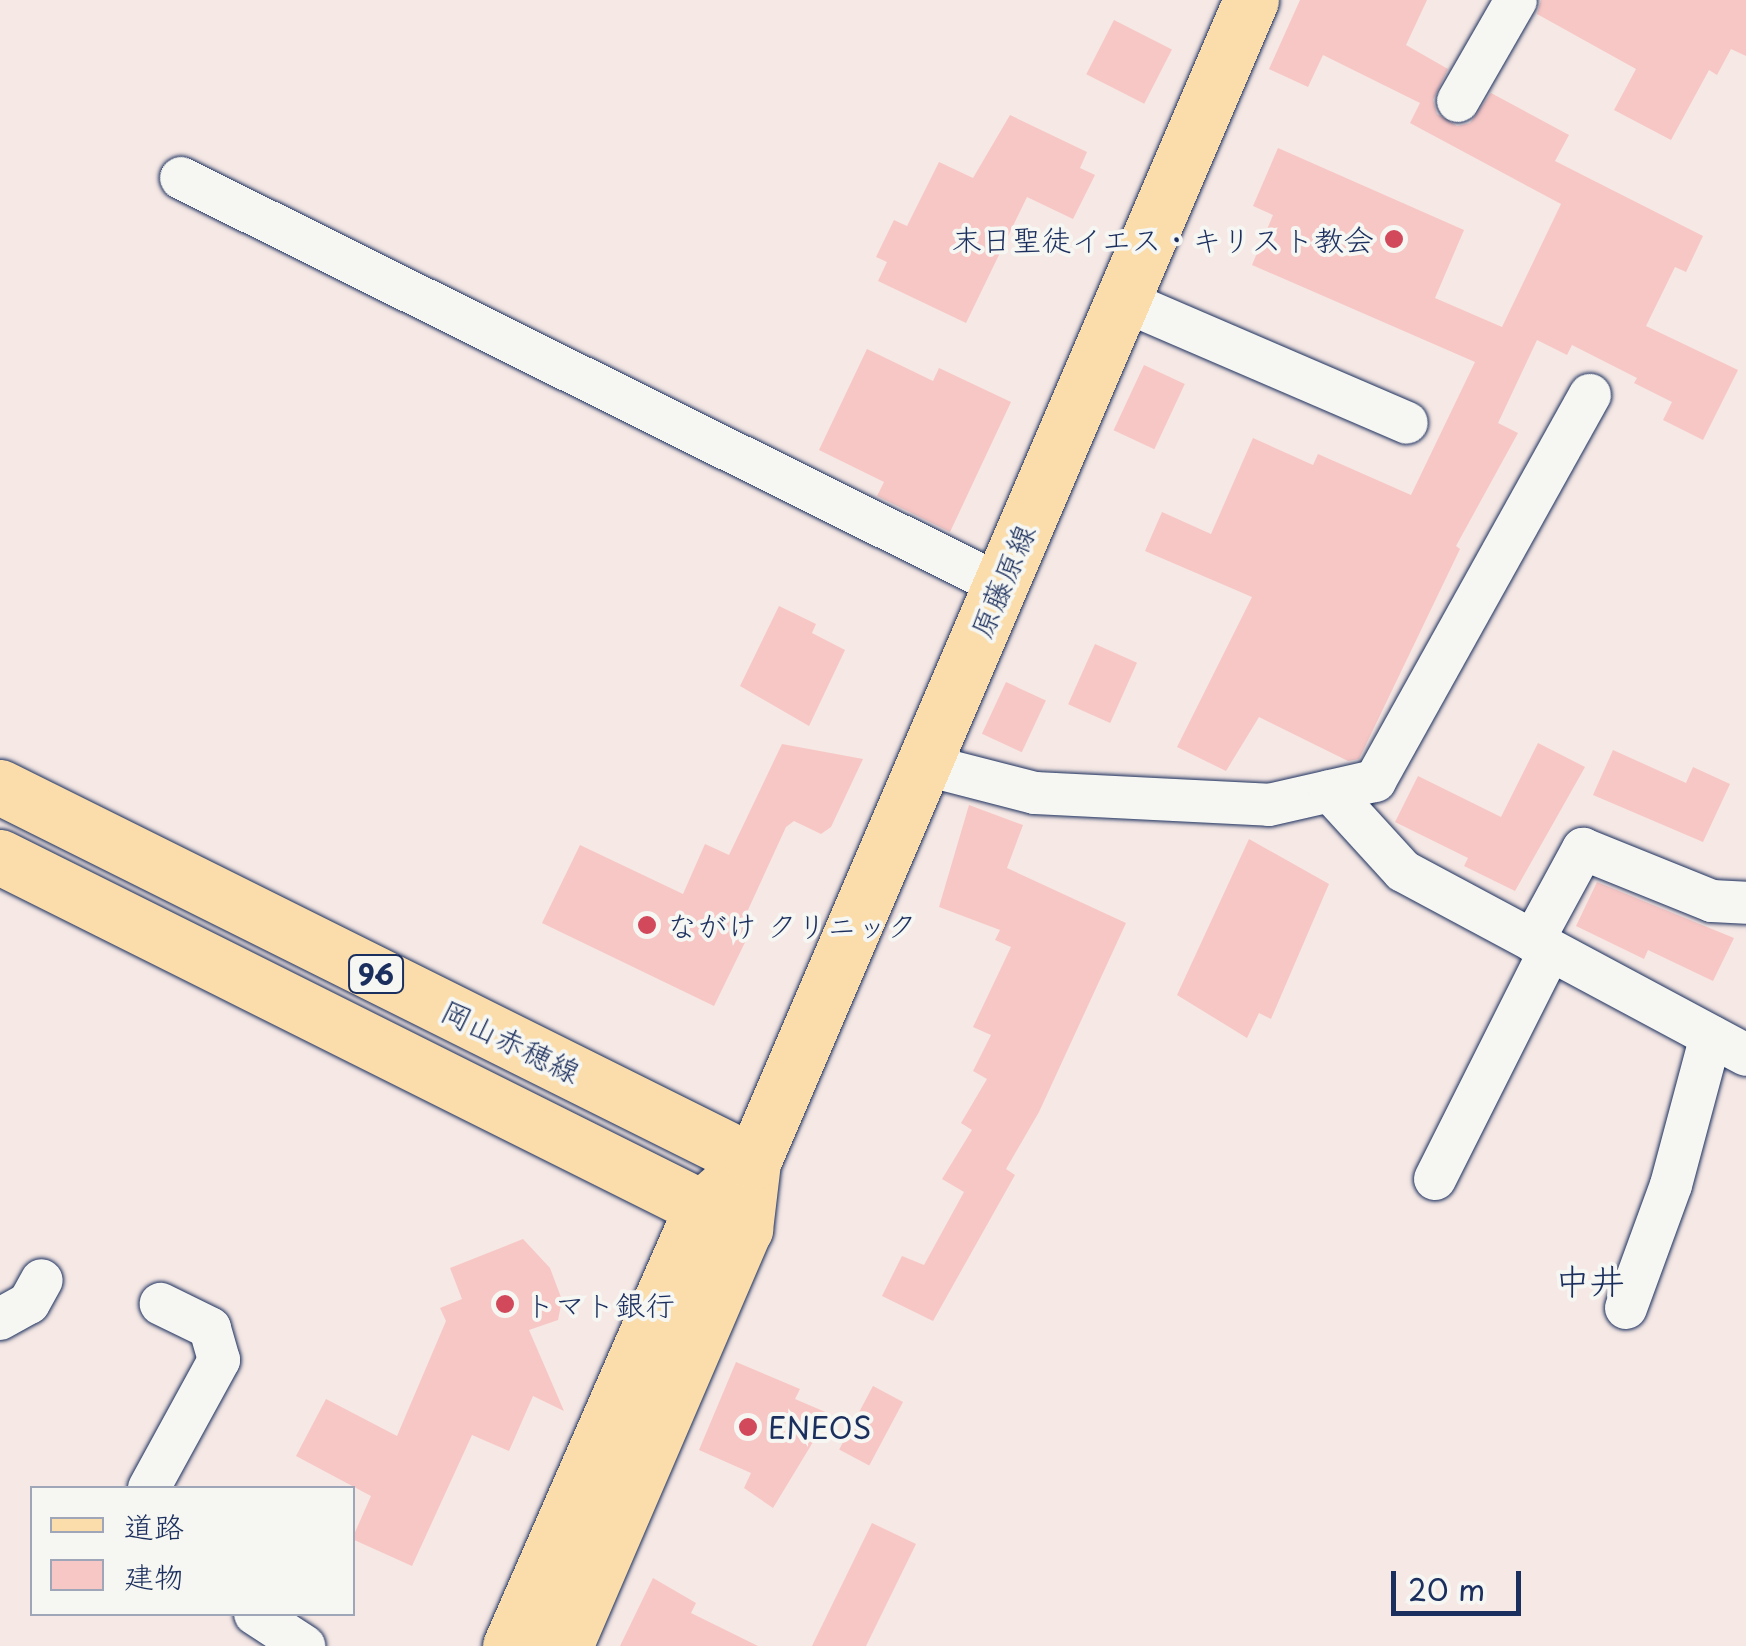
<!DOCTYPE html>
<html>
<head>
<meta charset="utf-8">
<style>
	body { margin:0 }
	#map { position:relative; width:1746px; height:1646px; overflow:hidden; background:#f6e8e4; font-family:"Playpen Sans","Klee One",sans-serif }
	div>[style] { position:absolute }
	.building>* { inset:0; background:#f7c7c5; transform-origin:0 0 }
	.roads { filter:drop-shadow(0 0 2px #1b2f5e) drop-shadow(0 0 2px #1b2f5e) }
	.minor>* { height:42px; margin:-21px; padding:0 21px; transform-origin:21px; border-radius:21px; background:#f6f6f2 }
	.major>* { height:55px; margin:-27.5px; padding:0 27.5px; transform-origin:27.5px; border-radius:27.5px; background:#faddab }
	.dots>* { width:28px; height:28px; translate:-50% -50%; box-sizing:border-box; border:5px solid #f6f6f2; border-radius:50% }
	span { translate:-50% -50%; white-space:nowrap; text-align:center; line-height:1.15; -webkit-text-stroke:8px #f6f6f2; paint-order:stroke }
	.shield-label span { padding:2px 8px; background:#f6f6f2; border:2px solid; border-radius:8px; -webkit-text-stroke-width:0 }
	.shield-label { font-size:28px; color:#1b2f5e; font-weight:700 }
	.poi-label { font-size:30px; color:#1b2f5e }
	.right { translate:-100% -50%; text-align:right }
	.left { translate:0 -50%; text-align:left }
	.street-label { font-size:30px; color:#1b2f5e }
	.quarter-label { font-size:35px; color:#1b2f5e }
	.legend { position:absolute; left:30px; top:1486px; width:325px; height:130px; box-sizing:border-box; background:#f6f6f2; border:2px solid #9ea6b7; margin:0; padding:12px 18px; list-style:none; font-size:30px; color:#1b2f5e }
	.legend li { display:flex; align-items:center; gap:20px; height:50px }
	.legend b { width:50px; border:2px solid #9ea6b7 }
	.scale { position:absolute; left:1391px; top:1571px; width:130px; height:45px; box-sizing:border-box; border:5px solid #1b2f5e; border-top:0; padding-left:12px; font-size:30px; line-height:35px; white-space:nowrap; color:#1b2f5e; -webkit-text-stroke:8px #f6f6f2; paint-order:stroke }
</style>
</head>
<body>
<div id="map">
	<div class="building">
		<div style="clip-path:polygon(1300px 0,1427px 0,1406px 45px,1448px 69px,1433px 100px,1437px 114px,1457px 126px,1470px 123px,1491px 93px,1569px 135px,1555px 161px,1703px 236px,1686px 272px,1675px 267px,1646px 326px,1738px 370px,1703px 440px,1663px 420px,1672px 402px,1634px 383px,1637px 378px,1572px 345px,1567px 355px,1537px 340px,1498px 423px,1518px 433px,1456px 546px,1460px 549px,1359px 759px,1348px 761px,1259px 717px,1226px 771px,1177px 747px,1252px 597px,1145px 551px,1162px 512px,1211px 534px,1253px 438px,1313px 465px,1318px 454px,1411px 495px,1475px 362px,1252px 265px,1273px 215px,1253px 206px,1278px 148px,1464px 230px,1435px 298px,1502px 327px,1561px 204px,1410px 123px,1420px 103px,1323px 55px,1308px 87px,1269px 69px)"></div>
		<div style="clip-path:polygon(1541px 0,1746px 0,1746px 56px,1731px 49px,1717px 75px,1709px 70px,1671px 140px,1614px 110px,1636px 69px,1537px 14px)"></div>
		<div style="left:1114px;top:20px;width:65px;height:61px;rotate:27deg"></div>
		<div style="clip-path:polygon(1010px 115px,1087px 152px,1080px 168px,1095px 175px,1073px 219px,1027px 197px,966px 323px,878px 281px,887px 262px,876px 257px,894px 220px,907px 226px,939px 162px,973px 178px)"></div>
		<div style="clip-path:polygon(867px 349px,933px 381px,939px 368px,1011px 402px,950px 532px,877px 496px,884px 482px,819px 450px)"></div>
		<div style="left:1144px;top:365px;width:45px;height:72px;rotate:25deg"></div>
		<div style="clip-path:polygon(779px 606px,816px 624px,812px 633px,845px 650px,809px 726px,740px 686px)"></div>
		<div style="left:1095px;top:644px;width:46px;height:66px;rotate:24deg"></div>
		<div style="left:1006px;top:682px;width:44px;height:57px;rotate:25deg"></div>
		<div style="clip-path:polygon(1538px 743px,1585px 767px,1515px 891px,1464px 866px,1468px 858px,1395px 822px,1418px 776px,1501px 817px)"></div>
		<div style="clip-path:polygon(782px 744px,863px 759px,831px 827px,821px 834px,794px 821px,786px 827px,742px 923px,752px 928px,714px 1006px,542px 923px,580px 845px,683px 894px,705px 844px,729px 855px)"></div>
		<div style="clip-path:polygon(1613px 750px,1686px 783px,1693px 767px,1730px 784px,1703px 842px,1593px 795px)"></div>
		<div style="clip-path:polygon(969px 805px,1023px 825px,1007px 868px,1126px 923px,1039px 1112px,1006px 1169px,1015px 1175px,933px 1321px,882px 1296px,902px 1256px,924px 1265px,964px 1192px,942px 1179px,972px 1130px,961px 1123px,987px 1079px,973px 1071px,991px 1035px,973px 1027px,1011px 947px,995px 940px,1000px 930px,939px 907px)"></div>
		<div style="clip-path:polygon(1249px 839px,1329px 884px,1271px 1019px,1259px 1013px,1247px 1038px,1177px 995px)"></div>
		<div style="clip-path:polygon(1597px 882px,1734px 938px,1713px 981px,1648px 950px,1644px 959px,1576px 926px)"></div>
		<div style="clip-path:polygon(523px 1239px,550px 1268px,562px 1300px,558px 1320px,529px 1330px,564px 1411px,533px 1396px,509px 1451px,472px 1435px,412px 1566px,352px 1539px,371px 1496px,296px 1456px,326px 1399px,397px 1436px,446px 1321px,440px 1308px,462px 1299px,450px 1268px)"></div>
		<div style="clip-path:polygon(736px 1362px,800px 1389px,795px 1399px,830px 1414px,773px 1508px,744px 1488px,751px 1473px,699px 1450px)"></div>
		<div style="left:873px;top:1386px;width:34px;height:72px;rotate:28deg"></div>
		<div style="clip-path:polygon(872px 1523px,916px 1544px,866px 1646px,812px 1646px)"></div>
		<div style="clip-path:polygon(653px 1578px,696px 1603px,691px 1613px,758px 1646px,620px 1646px)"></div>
	</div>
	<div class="roads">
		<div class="minor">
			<div style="left:1458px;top:101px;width:116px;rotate:-60.1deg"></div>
			<div style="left:181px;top:178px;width:915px;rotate:26.42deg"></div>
			<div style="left:1122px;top:300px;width:310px;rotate:23.3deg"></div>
			<div style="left:922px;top:764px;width:117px;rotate:14.4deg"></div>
			<div style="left:1035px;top:793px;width:234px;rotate:2.9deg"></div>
			<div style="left:1269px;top:805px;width:109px;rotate:-12.8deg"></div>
			<div style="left:1375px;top:781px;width:442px;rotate:-60.9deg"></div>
			<div style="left:1330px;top:791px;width:108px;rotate:47.6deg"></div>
			<div style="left:1403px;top:871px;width:389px;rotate:28.2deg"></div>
			<div style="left:1533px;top:941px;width:105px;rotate:-61.5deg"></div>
			<div style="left:1583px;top:849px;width:139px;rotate:22deg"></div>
			<div style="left:1712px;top:901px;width:34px;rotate:3deg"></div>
			<div style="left:1435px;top:1179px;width:256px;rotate:-63.3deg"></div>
			<div style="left:1626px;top:1308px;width:131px;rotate:-69.9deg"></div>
			<div style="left:1671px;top:1185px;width:154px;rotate:-75deg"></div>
			<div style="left:0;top:1319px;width:33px;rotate:-29deg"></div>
			<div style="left:29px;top:1303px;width:26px;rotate:-61deg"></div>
			<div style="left:149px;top:1488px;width:146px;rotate:-61.3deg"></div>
			<div style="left:219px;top:1360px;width:33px;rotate:-106deg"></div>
			<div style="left:210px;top:1328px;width:55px;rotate:-153.9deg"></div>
			<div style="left:255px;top:1614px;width:59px;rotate:33.1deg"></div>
		</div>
		<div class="major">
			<div style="left:0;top:787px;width:841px;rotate:26.47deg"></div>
			<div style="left:0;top:857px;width:833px;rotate:26.53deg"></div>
			<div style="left:510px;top:1646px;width:479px;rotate:-66.4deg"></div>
			<div style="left:702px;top:1207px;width:35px;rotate:-41deg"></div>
			<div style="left:565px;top:1646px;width:454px;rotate:-66.7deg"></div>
			<div style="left:745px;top:1229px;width:67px;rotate:-83.2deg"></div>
			<div style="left:753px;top:1162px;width:1264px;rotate:-66.8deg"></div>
		</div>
	</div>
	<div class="dots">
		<div style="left:1394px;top:239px;background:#d1495b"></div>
		<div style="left:647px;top:925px;background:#d1495b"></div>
		<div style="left:505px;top:1304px;background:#d1495b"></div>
		<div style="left:748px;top:1427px;background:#d1495b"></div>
	</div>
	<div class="shield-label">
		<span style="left:376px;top:974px">96</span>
	</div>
	<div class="poi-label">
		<span class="right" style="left:1374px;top:239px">末日聖徒イエス・キリスト教会</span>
		<span class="left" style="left:667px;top:925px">ながけ クリニック</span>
		<span class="left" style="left:525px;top:1304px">トマト銀行</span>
		<span class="left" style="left:768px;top:1427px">ENEOS</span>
	</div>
	<div class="street-label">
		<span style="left:1002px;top:581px;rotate:-67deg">原藤原線</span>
		<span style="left:511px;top:1041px;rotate:26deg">岡山赤穂線</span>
	</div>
	<div class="quarter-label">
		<span style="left:1590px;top:1280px">中井</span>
	</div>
	<ul class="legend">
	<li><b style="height:12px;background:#faddab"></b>道路</li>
	<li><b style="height:28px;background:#f7c7c5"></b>建物</li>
	</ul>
	<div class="scale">20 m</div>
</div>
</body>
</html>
